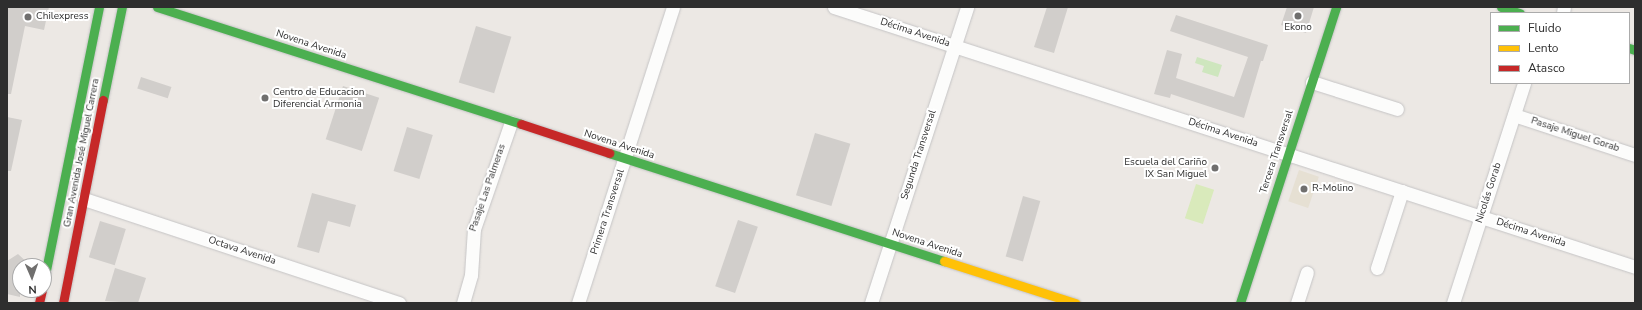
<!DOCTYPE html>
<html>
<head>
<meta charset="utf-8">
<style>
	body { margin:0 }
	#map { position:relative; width:1642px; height:310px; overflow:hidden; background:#ece8e4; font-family:"Nunito Sans",sans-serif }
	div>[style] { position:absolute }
	.education>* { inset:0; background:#e6e0d3; transform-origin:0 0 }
	.green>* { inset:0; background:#cee6be }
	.pitch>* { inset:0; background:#d9eabb; transform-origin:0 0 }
	.building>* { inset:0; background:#d1cecb; transform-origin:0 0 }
	.roads { filter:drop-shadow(0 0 1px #c5c4c5) drop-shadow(0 0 1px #c5c4c5) }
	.street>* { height:13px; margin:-6.5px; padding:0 6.5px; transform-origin:6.5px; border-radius:6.5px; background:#fcfcfb }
	.fast>* { height:9px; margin:-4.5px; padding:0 4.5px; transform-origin:4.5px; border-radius:4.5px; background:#4caf50 }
	.slow>* { height:9px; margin:-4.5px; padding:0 4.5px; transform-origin:4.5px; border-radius:4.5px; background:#ffc107 }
	.jam>* { height:9px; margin:-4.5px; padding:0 4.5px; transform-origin:4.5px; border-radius:4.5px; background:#c62828 }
	.dots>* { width:11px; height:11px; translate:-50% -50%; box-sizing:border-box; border:2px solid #fff; border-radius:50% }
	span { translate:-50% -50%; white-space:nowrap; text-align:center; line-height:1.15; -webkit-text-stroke:4px #fff; paint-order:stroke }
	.poi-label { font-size:10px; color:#2e2e2e }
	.left { translate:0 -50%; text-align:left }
	.right { translate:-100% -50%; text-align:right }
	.street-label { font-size:10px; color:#2e2e2e }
	.frame { position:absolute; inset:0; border:8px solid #2e2e2e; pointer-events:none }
	.legend { position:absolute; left:1490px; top:12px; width:140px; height:72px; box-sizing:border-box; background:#fff; border:1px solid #ababab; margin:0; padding:5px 7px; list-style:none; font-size:12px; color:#2e2e2e }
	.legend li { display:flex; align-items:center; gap:8px; height:20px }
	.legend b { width:20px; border:1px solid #ababab }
	.north { position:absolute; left:12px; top:258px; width:40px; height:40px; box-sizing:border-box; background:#fff; border:1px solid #ababab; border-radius:50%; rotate:178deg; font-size:11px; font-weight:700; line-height:16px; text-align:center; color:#2e2e2e }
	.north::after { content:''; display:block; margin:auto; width:14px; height:18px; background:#706f6e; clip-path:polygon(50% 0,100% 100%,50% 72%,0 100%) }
</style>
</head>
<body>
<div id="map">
	<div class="education">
		<div style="left:1299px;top:170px;width:21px;height:33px;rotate:19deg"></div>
	</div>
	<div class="green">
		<div style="clip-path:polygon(1197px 57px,1222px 65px,1218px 77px,1202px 72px,1204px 66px,1195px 63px)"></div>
	</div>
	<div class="pitch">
		<div style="left:1196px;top:184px;width:19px;height:36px;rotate:18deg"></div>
	</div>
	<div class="building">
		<div style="clip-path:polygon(7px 7px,49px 7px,44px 30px,25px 26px,11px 94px,7px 94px)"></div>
		<div style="clip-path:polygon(1047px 7px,1068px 7px,1054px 53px,1034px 47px)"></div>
		<div style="clip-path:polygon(1287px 7px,1314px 7px,1306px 33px,1281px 25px)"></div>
		<div style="clip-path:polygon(1176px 15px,1268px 45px,1263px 61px,1261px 61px,1244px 118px,1171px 94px,1170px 98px,1154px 94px,1167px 50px,1182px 54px,1176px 78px,1234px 97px,1248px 57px,1170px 31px)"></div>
		<div style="left:476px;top:26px;width:37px;height:59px;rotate:17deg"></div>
		<div style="left:141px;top:77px;width:32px;height:12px;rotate:18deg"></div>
		<div style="left:343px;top:86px;width:38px;height:56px;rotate:18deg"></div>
		<div style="clip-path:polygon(7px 117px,22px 120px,11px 171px,7px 171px)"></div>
		<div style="left:407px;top:127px;width:27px;height:46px;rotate:17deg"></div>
		<div style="left:815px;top:133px;width:37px;height:65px;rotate:17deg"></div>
		<div style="clip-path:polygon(312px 193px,356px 205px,350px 227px,328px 221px,319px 253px,297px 247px)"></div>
		<div style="left:1023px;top:196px;width:18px;height:63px;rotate:16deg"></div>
		<div style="left:738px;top:220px;width:21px;height:70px;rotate:19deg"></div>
		<div style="left:100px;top:221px;width:27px;height:38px;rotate:17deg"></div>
		<div style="clip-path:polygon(18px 254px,31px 266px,20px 266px,20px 297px,7px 294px,7px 261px)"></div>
		<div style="clip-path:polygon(115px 268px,146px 278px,138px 303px,105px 301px)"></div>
	</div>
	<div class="roads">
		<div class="street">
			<div style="left:834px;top:7px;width:842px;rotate:17.98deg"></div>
			<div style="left:1563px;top:13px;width:6px;rotate:-81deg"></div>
			<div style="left:1312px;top:82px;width:89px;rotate:17.6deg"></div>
			<div style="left:1514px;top:115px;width:127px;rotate:18.3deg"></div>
			<div style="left:84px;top:199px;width:332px;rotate:18.3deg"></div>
			<div style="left:1377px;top:268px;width:81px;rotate:-72deg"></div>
			<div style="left:463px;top:303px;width:29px;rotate:-74deg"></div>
			<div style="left:471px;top:275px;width:46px;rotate:-86.3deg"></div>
			<div style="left:474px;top:229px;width:113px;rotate:-70.9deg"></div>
			<div style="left:578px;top:303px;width:311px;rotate:-72.2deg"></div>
			<div style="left:871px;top:303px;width:311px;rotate:-72deg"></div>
			<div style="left:1297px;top:303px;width:32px;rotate:-72deg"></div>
			<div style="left:1453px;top:303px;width:231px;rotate:-72.1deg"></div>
		</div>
		<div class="fast">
			<div style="left:157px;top:7px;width:382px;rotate:17.8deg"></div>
			<div style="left:1501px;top:7px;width:20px;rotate:18deg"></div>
			<div style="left:1629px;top:48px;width:6px;rotate:18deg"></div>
			<div style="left:103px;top:100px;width:95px;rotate:-78.5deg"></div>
			<div style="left:609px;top:153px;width:352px;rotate:17.9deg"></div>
			<div style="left:44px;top:280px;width:278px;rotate:-78.6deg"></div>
			<div style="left:1240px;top:303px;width:311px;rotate:-72deg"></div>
		</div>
		<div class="slow">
			<div style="left:944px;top:261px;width:138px;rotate:17.8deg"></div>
		</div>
		<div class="jam">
			<div style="left:521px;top:124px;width:93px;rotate:18.2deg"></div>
			<div style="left:39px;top:303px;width:13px;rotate:-77deg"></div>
			<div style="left:63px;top:303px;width:207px;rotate:-78.9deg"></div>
		</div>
	</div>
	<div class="dots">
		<div style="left:1298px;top:16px;background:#706f6e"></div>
		<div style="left:28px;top:17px;background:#706f6e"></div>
		<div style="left:265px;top:98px;background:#706f6e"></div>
		<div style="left:1215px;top:168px;background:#706f6e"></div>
		<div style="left:1304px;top:189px;background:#706f6e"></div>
	</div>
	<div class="poi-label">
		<span class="left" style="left:36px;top:17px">Chilexpress</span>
		<span style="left:1298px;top:28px">Ekono</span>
		<span class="left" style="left:273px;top:98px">Centro de Educacion<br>Diferencial Armonia</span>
		<span class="right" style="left:1207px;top:168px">Escuela del Cariño<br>IX San Miguel</span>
		<span class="left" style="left:1312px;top:189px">R-Molino</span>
	</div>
	<div class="street-label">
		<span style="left:915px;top:33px;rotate:18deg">Décima Avenida</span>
		<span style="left:311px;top:45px;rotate:18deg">Novena Avenida</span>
		<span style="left:1223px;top:133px;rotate:18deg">Décima Avenida</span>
		<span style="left:1575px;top:135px;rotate:18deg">Pasaje Miguel Gorab</span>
		<span style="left:619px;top:145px;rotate:18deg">Novena Avenida</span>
		<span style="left:1277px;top:152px;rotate:-72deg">Tercera Transversal</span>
		<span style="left:82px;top:153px;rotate:-79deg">Gran Avenida José Miguel Carrera</span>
		<span style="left:919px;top:155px;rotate:-72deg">Segunda Transversal</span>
		<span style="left:488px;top:188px;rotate:-71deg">Pasaje Las Palmeras</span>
		<span style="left:1489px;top:193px;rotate:-72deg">Nicolás Gorab</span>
		<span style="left:608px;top:212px;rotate:-72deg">Primera Transversal</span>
		<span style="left:1531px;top:233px;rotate:18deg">Décima Avenida</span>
		<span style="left:927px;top:244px;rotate:18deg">Novena Avenida</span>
		<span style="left:242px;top:251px;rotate:18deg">Octava Avenida</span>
	</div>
	<div class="frame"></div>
	<ul class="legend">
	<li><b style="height:5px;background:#4caf50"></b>Fluido</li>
	<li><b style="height:5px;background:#ffc107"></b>Lento</li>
	<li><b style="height:5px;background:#c62828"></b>Atasco</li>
	</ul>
	<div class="north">N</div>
</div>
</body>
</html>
